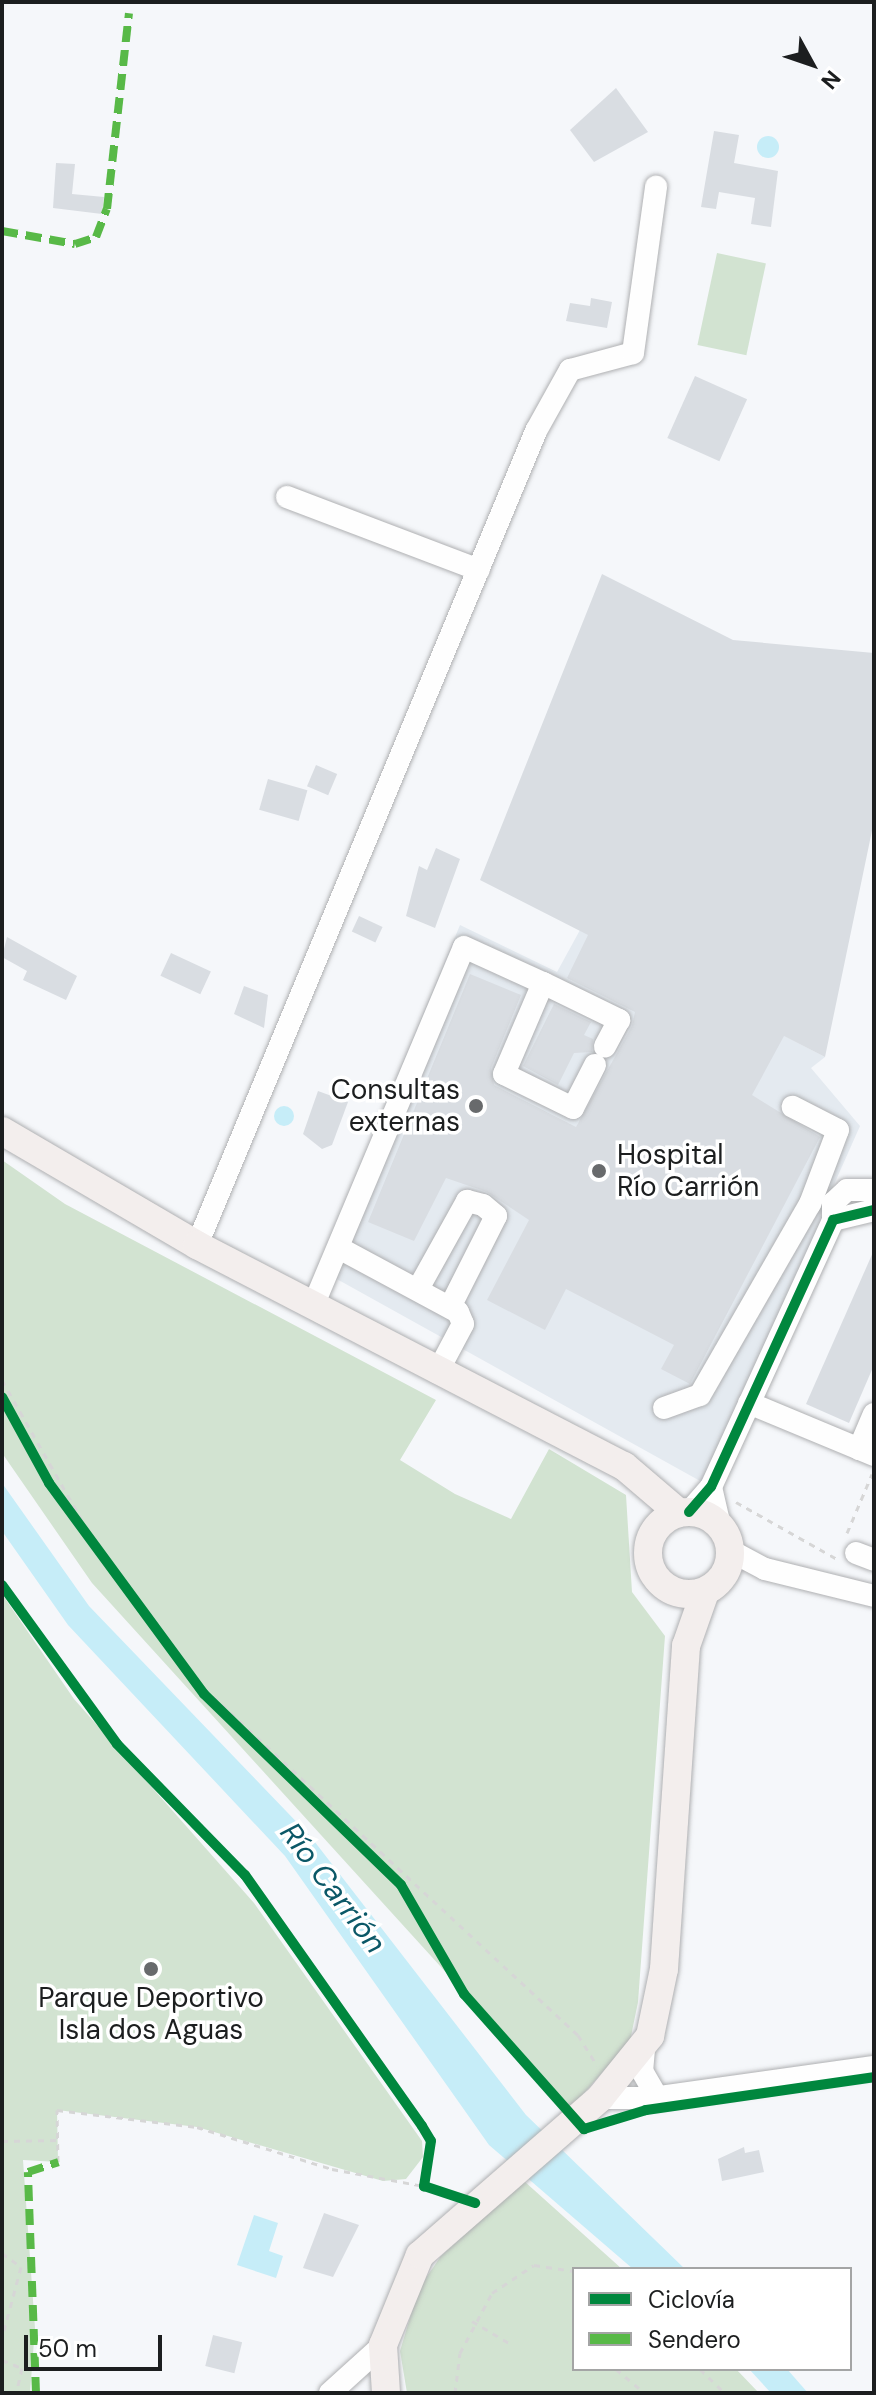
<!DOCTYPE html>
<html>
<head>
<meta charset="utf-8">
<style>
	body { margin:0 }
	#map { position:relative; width:876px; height:2395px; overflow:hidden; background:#f5f7fa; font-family:"DM Sans",sans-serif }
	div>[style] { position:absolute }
	.built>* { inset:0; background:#e4eaf0 }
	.green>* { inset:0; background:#d2e3d1; transform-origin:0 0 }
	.water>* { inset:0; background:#c6edf8 }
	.round { border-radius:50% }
	.building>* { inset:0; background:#d9dde2; transform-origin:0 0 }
	.path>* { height:3px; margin-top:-1.5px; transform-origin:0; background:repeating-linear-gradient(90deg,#d6d6d6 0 6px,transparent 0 12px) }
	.roads { filter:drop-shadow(0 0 2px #afb0b2) drop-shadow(0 0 2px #afb0b2) }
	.minor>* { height:22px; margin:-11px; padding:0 11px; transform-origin:11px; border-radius:11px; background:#fefefe }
	.major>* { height:28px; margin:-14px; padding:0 14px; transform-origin:14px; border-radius:14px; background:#f3eeed }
	.major>.ring { margin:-14px; padding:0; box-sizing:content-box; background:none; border:28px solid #f3eeed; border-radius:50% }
	.quiet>* { height:8px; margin-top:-4px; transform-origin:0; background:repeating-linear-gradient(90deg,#58b947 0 16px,transparent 0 24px) }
	.cycleway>* { height:10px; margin:-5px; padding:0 5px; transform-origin:5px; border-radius:5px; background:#00873e }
	.dots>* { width:22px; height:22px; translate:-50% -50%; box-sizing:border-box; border:4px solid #fff; border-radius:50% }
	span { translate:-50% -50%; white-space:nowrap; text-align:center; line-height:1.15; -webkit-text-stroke:7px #fff; paint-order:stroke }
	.poi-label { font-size:28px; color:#1c1e1f }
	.right { translate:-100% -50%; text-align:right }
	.left { translate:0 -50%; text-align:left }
	.water-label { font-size:30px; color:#0b5867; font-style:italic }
	.frame { position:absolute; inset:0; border:4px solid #1c1e1f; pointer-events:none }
	.legend { position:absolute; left:572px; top:2267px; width:280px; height:104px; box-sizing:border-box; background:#fff; border:2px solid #a4a5a5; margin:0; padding:10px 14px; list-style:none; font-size:24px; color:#1c1e1f }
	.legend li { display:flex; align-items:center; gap:16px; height:40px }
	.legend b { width:40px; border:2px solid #a4a5a5 }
	.north { position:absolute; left:772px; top:24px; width:80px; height:80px; -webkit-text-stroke:6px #fff; paint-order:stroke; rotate:130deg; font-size:22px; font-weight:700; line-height:32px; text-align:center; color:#1c1e1f }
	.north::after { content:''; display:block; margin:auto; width:28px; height:36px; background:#1c1e1f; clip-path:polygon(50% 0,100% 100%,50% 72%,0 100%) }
	.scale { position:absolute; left:24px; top:2335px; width:138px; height:36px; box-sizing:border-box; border:4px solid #1c1e1f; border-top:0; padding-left:10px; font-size:24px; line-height:28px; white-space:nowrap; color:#1c1e1f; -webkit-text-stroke:6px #fff; paint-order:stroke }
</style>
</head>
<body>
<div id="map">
	<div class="built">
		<div style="clip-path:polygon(460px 925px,557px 972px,580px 930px,825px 1057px,811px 1068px,860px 1126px,820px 1216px,833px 1220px,711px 1487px,317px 1268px)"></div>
	</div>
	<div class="green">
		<div style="left:717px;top:253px;width:50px;height:94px;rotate:12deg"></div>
		<div style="clip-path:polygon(2px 1160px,65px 1204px,436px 1400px,400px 1460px,455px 1494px,511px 1519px,549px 1449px,626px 1495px,632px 1592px,665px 1636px,638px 2002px,630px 2041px,570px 2109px,92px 1583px,2px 1453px)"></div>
		<div style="clip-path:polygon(2px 1594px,74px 1699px,254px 1903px,422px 2141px,423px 2157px,406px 2179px,383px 2181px,197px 2127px,57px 2110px,58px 2162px,23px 2160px,35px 2328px,30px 2393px,2px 2393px)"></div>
		<div style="clip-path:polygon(524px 2181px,622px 2269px,574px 2269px,574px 2369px,736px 2369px,759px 2393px,407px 2393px,400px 2351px,419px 2288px,441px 2256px)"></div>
	</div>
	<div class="water">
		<div class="round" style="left:757px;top:136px;width:22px;height:22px"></div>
		<div class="round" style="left:274px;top:1106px;width:20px;height:20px"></div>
		<div style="clip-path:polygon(2px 1483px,89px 1606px,311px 1837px,526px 2115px,685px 2269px,633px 2269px,489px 2145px,285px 1856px,68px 1625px,2px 1531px)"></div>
		<div style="clip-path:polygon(254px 2215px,278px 2223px,269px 2251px,283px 2256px,276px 2278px,237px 2265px)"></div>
		<div style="clip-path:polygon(749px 2369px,787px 2369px,808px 2393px,771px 2393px)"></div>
	</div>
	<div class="building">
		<div style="clip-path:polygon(616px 88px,648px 132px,594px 162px,570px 130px)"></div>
		<div style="clip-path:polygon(714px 131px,739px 135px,734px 163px,778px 171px,771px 227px,751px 224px,755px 198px,719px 192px,716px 209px,701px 207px)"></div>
		<div style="clip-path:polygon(56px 163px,75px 164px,72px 194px,104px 197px,102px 214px,53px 208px)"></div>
		<div style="clip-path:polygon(591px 298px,612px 302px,607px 328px,566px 321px,570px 303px,590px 306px)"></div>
		<div style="left:695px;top:376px;width:57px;height:68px;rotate:24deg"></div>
		<div style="clip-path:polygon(602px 574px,733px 640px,874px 653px,874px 821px,825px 1057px,784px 1036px,752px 1095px,820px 1137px,690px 1384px,661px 1369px,674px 1345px,566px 1289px,545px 1330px,487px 1300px,529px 1220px,487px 1192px,446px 1178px,414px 1241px,368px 1222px,470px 974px,521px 995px,491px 1068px,494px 1085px,576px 1127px,632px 1026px,635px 1012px,567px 978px,588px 935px,480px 880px)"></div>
		<div style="left:316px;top:765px;width:23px;height:23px;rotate:23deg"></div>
		<div style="left:268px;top:779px;width:41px;height:32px;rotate:16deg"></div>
		<div style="clip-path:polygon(436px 848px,460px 859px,435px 928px,406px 916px,419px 866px,427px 870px)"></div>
		<div style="left:359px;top:916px;width:26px;height:17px;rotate:25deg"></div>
		<div style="clip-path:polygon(7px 937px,77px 976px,66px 1000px,23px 980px,27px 971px,2px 957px)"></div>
		<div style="left:171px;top:953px;width:44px;height:25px;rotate:25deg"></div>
		<div style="clip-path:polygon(244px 986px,268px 995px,264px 1028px,234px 1014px)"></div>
		<div style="clip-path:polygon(554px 1004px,591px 1022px,584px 1035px,593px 1039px,592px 1052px,574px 1053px,558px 1085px,523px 1066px)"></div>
		<div style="clip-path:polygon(318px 1091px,348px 1102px,332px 1145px,322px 1149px,303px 1134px)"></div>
		<div style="clip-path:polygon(874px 1250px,874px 1365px,849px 1423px,806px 1404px)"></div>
		<div style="clip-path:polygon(744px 2147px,745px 2153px,759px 2150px,764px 2172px,722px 2181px,718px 2159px)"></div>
		<div style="clip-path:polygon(324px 2213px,359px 2225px,333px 2277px,303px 2268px)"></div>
		<div style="left:213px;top:2335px;width:30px;height:32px;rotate:14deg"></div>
	</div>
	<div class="path">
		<div style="left:2px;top:1380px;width:166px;rotate:60.3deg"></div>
		<div style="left:84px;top:1524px;width:203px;rotate:53.8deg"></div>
		<div style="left:204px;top:1688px;width:510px;rotate:42.86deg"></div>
		<div style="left:578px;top:2035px;width:36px;rotate:58deg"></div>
		<div style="left:736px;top:1502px;width:116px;rotate:29.4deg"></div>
		<div style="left:847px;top:1533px;width:64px;rotate:-67deg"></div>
		<div style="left:2px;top:2141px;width:58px;rotate:-1deg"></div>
		<div style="left:58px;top:2162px;width:52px;rotate:-91.1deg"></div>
		<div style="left:57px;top:2110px;width:141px;rotate:6.9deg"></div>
		<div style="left:197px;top:2127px;width:141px;rotate:17.3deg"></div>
		<div style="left:332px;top:2169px;width:94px;rotate:10.5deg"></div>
		<div style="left:2px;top:2253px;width:24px;rotate:36deg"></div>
		<div style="left:21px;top:2267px;width:73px;rotate:105deg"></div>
		<div style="left:472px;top:2321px;width:43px;rotate:30.7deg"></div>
		<div style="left:2px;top:2360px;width:22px;rotate:22deg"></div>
		<div style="left:22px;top:2368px;width:26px;rotate:103deg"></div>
		<div style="left:616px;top:2369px;width:38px;rotate:40deg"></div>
		<div style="left:700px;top:2369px;width:35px;rotate:44deg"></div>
		<div style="left:455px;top:2393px;width:40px;rotate:-82.9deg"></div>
		<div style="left:460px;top:2353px;width:68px;rotate:-61.9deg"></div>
		<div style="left:492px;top:2293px;width:50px;rotate:-33.7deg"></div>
		<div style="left:534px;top:2265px;width:40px;rotate:8.5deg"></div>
	</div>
	<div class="roads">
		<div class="minor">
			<div style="left:287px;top:497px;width:205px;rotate:20.8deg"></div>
			<div style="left:595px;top:1065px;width:48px;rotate:117.1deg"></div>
			<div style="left:573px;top:1108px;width:77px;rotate:-153.8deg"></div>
			<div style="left:504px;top:1074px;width:99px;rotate:-66.8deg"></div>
			<div style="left:543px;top:983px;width:85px;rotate:26deg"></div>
			<div style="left:619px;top:1020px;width:30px;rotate:118deg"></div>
			<div style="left:833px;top:1220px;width:17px;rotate:-90deg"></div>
			<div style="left:833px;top:1203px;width:19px;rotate:-43deg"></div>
			<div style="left:847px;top:1190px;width:27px"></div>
			<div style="left:197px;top:1245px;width:882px;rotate:-67.39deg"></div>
			<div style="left:536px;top:431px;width:70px;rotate:-60.9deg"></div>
			<div style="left:570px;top:370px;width:65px;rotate:-15.1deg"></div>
			<div style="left:633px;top:353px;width:168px;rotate:-82.1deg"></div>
			<div style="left:339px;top:1248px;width:135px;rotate:28.3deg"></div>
			<div style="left:458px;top:1312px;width:13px;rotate:67deg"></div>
			<div style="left:463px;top:1324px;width:55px;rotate:118deg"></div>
			<div style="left:418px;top:1289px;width:101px;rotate:-60.9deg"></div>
			<div style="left:467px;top:1201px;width:16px;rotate:14deg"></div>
			<div style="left:483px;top:1205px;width:17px;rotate:40deg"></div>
			<div style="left:496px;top:1216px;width:102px;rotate:116.8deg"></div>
			<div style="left:313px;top:1306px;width:389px;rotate:-67.2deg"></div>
			<div style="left:464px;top:947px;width:87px;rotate:24.5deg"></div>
			<div style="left:749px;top:1403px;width:135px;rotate:22.6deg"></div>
			<div style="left:664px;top:1408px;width:38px;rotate:-20deg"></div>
			<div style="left:700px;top:1395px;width:220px;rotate:-60.1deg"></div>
			<div style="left:810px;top:1204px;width:79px;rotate:-69.3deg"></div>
			<div style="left:838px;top:1130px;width:51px;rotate:-152.9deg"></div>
			<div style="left:859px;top:1449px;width:38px;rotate:-67deg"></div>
			<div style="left:711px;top:1487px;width:39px;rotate:77deg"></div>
			<div style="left:689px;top:1512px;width:33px;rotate:-49deg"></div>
			<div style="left:711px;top:1487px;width:294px;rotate:-65.4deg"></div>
			<div style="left:833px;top:1220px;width:42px;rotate:-13.7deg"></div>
			<div style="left:731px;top:1551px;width:38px;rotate:28deg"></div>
			<div style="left:765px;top:1569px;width:112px;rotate:13.9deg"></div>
			<div style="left:856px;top:1553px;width:19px;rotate:21deg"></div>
			<div style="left:644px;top:2049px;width:22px;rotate:95deg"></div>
			<div style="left:642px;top:2071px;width:30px;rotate:60deg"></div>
			<div style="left:600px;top:2098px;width:53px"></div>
			<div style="left:653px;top:2098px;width:223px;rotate:-8deg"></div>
			<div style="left:330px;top:2393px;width:72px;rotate:-42.2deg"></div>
		</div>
		<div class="major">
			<div style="left:2px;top:1131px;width:226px;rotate:30.3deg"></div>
			<div style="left:197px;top:1245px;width:481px;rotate:27.4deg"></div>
			<div style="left:624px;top:1466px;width:72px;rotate:40.5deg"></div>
			<div class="ring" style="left:648px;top:1512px;width:54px;height:54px"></div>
			<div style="left:386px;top:2393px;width:48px;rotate:-93.6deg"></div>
			<div style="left:383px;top:2345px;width:97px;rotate:-67.7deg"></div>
			<div style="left:420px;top:2255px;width:239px;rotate:-41.1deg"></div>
			<div style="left:600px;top:2098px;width:80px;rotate:-51.1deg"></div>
			<div style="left:650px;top:2036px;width:68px;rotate:-78.2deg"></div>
			<div style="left:664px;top:1969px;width:324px;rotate:-86.1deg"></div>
			<div style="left:686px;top:1646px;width:57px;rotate:-70.6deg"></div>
		</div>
	</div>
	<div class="quiet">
		<div style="left:2px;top:231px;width:74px;rotate:10.1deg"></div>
		<div style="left:75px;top:244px;width:22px;rotate:-18deg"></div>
		<div style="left:96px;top:237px;width:30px;rotate:-69deg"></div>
		<div style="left:107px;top:209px;width:197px;rotate:-83.6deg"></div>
		<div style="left:36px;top:2393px;width:221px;rotate:-92.1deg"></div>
		<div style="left:28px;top:2172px;width:32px;rotate:-18deg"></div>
	</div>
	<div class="cycleway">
		<div style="left:2px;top:1397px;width:98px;rotate:61.3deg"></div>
		<div style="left:49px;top:1483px;width:262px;rotate:53.7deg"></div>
		<div style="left:204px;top:1694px;width:274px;rotate:44.1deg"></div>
		<div style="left:401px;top:1885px;width:126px;rotate:60deg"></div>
		<div style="left:464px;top:1994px;width:181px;rotate:48.4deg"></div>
		<div style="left:584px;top:2129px;width:65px;rotate:-17deg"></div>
		<div style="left:646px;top:2110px;width:230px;rotate:-8.2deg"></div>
		<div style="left:689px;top:1512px;width:33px;rotate:-49deg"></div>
		<div style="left:711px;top:1487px;width:294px;rotate:-65.4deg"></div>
		<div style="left:833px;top:1220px;width:42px;rotate:-13.7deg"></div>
		<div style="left:2px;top:1585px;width:196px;rotate:54.1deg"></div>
		<div style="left:117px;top:1744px;width:183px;rotate:45.7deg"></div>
		<div style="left:245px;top:1875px;width:307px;rotate:54.8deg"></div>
		<div style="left:422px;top:2126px;width:17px;rotate:59deg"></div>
		<div style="left:431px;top:2141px;width:46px;rotate:98.8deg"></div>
		<div style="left:424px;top:2186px;width:54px;rotate:18.4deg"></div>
	</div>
	<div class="dots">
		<div style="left:476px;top:1106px;background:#686a6c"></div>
		<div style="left:599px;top:1171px;background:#686a6c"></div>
		<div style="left:151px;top:1969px;background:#686a6c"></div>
	</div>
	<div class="poi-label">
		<span class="right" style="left:460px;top:1106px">Consultas<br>externas</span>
		<span class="left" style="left:617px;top:1171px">Hospital<br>Río Carrión</span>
		<span style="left:151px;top:2014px">Parque Deportivo<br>Isla dos Aguas</span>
	</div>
	<div class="water-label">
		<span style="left:333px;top:1888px;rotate:53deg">Río Carrión</span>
	</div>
	<div class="frame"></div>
	<ul class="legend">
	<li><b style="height:10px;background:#00873e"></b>Ciclovía</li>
	<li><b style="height:10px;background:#58b947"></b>Sendero</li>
	</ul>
	<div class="north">N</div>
	<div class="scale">50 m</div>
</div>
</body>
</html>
